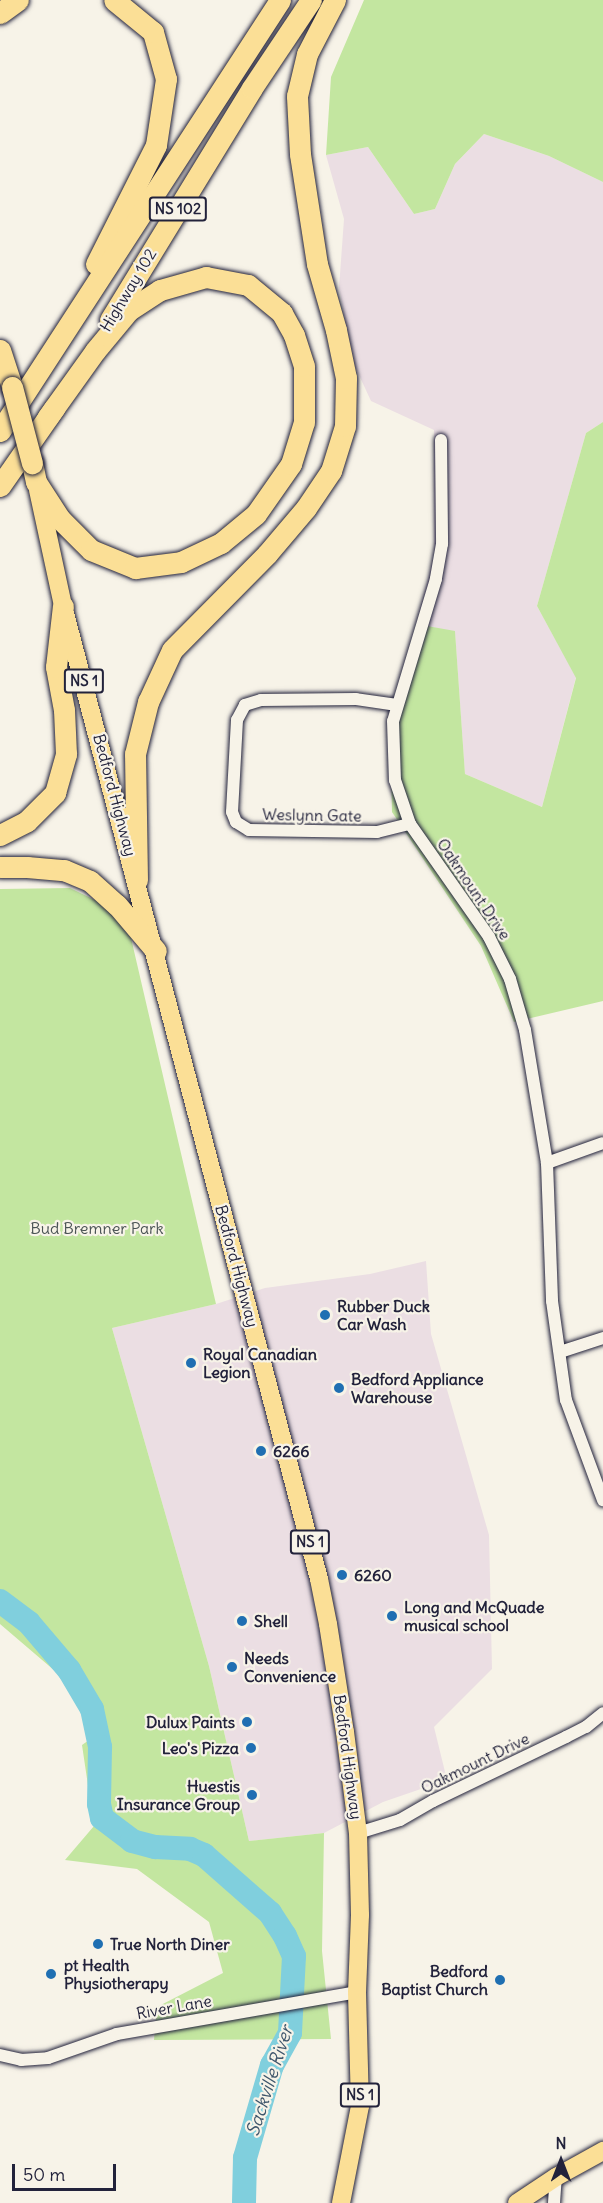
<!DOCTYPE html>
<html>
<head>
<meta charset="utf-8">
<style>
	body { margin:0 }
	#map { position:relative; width:603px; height:2203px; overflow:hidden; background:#f7f3e8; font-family:Delius,sans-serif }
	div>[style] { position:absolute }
	.built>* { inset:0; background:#ebdee3 }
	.green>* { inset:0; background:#c3e6a0 }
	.river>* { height:24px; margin:-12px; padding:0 12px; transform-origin:12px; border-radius:12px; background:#80cfdd }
	.roads { filter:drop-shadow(0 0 2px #22223b) drop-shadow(0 0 2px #22223b) }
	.street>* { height:12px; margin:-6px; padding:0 6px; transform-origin:6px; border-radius:6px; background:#f7f3e8 }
	.primary>* { height:18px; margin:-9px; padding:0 9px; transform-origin:9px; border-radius:9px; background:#fbdf96 }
	.highway>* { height:21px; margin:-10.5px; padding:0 10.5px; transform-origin:10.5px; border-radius:10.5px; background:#fbdf96 }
	.bridges { filter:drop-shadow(0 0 2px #22223b) drop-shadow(0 0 2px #22223b) }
	.highway-bridge>* { height:21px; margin:-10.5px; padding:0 10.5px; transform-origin:10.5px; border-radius:10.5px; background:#fbdf96 }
	.dots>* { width:16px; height:16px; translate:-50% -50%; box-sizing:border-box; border:3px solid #f7f3e8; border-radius:50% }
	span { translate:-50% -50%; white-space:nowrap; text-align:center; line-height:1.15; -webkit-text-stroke:4.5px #f7f3e8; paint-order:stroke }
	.shield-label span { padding:2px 4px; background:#f7f3e8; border:2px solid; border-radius:4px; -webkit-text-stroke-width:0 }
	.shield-label { font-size:15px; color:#22223b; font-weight:700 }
	.street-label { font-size:16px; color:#22223b }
	.park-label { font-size:16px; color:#4a5354 }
	.poi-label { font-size:16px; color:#22223b; font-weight:700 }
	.left { translate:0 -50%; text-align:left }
	.right { translate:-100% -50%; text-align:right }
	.water-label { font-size:18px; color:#3e566c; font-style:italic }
	.north { position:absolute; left:531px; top:2131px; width:60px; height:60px; -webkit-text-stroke:4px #f7f3e8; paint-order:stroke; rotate:0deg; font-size:16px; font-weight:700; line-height:24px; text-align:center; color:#22223b }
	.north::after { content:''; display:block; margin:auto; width:21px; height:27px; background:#22223b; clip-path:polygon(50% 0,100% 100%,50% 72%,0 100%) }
	.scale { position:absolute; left:12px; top:2164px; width:104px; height:27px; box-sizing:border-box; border:3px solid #22223b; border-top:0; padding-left:8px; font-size:18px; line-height:21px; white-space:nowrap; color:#22223b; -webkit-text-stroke:4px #f7f3e8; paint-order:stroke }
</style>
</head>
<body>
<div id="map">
	<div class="built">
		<div style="clip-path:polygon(484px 134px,549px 156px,603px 182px,603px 422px,586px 433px,537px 606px,576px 677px,542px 807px,465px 774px,455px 632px,416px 624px,434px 556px,434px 430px,371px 401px,353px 362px,339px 288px,344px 219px,326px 155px,368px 147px,414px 214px,435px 209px,455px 164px)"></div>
		<div style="clip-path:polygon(426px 1261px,431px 1334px,489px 1535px,492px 1669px,434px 1727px,447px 1780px,383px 1802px,324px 1833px,249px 1841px,209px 1666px,112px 1328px,216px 1304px,265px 1288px,370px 1274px)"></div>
	</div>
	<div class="green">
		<div style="clip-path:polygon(364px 0,603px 0,603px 182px,549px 156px,484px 134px,455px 164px,435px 209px,414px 214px,368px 147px,326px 155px,331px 77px)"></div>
		<div style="clip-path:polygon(603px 422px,603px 1001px,514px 1022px,481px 946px,392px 812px,390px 721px,416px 624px,455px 631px,465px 774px,542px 807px,576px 678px,537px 606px,586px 433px)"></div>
		<div style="clip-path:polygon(70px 888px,103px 904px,131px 938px,216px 1304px,112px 1328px,209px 1666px,249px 1841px,324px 1833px,322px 1951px,331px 2039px,154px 2040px,157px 2007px,223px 1973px,209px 1922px,137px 1869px,65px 1860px,94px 1826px,82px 1745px,99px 1733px,89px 1713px,62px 1677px,0 1624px,0 889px)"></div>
	</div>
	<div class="river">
		<div style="left:0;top:1601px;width:36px;rotate:37deg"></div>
		<div style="left:29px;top:1623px;width:62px;rotate:49.6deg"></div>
		<div style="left:69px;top:1670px;width:45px;rotate:59.5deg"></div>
		<div style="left:92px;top:1709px;width:39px;rotate:78deg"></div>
		<div style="left:100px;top:1747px;width:57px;rotate:91deg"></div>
		<div style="left:99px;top:1804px;width:14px;rotate:78deg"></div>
		<div style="left:102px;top:1818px;width:38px;rotate:37deg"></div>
		<div style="left:132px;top:1841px;width:24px;rotate:15deg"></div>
		<div style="left:155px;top:1847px;width:35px;rotate:3deg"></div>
		<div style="left:190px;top:1849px;width:15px;rotate:23deg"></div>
		<div style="left:204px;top:1855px;width:88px;rotate:41.3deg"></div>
		<div style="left:270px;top:1913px;width:27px;rotate:57deg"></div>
		<div style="left:285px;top:1936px;width:22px;rotate:66deg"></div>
		<div style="left:294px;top:1956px;width:77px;rotate:93deg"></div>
		<div style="left:290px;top:2033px;width:37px;rotate:119deg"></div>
		<div style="left:272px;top:2065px;width:97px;rotate:106.2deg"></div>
		<div style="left:245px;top:2158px;width:45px;rotate:91.3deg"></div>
	</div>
	<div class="roads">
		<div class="street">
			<div style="left:441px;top:440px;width:104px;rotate:89.4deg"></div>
			<div style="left:442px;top:544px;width:36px;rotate:100deg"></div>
			<div style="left:436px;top:579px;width:148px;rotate:106.8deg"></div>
			<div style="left:393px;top:721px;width:59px;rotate:88.1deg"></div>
			<div style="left:395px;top:780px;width:46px;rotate:71.2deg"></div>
			<div style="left:410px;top:824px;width:138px;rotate:55deg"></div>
			<div style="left:489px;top:937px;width:47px;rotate:63.4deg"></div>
			<div style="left:510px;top:979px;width:53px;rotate:73.6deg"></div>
			<div style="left:525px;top:1030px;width:135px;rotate:80.6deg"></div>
			<div style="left:547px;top:1163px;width:138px;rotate:87.9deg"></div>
			<div style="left:552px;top:1301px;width:100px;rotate:82deg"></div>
			<div style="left:566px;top:1400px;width:107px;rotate:69.7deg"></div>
			<div style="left:397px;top:705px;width:41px;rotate:-171.7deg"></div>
			<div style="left:356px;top:699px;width:95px;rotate:179.4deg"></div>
			<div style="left:261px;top:700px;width:17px;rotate:163deg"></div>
			<div style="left:245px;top:705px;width:17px;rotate:118deg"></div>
			<div style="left:237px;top:720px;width:92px;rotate:93.1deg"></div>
			<div style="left:232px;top:812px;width:11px;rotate:68deg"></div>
			<div style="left:236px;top:822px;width:15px;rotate:32deg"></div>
			<div style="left:249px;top:830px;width:128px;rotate:0.9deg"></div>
			<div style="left:377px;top:832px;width:34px;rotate:-14deg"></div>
			<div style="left:547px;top:1163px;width:59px;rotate:-19.7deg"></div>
			<div style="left:560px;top:1352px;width:45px;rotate:-18deg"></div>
			<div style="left:358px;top:1833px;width:44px;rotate:-17.2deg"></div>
			<div style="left:400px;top:1820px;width:38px;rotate:-30deg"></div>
			<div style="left:433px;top:1801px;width:148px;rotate:-25.7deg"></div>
			<div style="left:566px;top:1737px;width:22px;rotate:-27deg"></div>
			<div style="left:586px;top:1727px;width:22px;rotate:-39deg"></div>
			<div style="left:0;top:2055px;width:22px;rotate:13deg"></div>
			<div style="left:21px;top:2060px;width:27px;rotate:-4deg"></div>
			<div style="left:48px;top:2058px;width:73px;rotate:-19.2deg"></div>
			<div style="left:117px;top:2034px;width:244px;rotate:-9.9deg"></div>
			<div style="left:554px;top:2203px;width:26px;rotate:-86deg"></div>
		</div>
		<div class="primary">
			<div style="left:38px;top:490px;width:119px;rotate:77.8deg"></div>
			<div style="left:63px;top:606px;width:1006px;rotate:75.26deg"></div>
			<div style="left:319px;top:1579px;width:46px;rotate:78.7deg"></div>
			<div style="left:328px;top:1624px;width:109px;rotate:81.1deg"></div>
			<div style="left:345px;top:1732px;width:102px;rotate:82.7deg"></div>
			<div style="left:358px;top:1833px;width:82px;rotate:88.6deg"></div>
			<div style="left:360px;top:1915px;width:77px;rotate:92.2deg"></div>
			<div style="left:357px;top:1992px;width:114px;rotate:88.5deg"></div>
			<div style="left:360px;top:2106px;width:99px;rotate:101.1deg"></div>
			<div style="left:517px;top:2203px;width:47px;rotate:-33.7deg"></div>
			<div style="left:556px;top:2177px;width:54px;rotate:-29deg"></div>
		</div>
		<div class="highway">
			<div style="left:0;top:13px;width:22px;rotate:-36deg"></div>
			<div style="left:96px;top:264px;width:133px;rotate:-63.2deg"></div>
			<div style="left:156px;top:145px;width:67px;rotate:-81.4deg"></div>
			<div style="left:166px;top:79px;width:49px;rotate:-105.5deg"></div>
			<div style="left:153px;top:32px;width:50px;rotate:-140.6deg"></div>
			<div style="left:110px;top:320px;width:272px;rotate:-58.5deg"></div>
			<div style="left:252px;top:88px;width:106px;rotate:-56.2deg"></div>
			<div style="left:0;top:350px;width:39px;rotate:72deg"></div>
			<div style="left:0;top:431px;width:514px;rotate:-56.99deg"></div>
			<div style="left:32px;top:463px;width:19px;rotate:78deg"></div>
			<div style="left:36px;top:482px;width:44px;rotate:57deg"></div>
			<div style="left:60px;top:519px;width:44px;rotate:45deg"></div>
			<div style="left:91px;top:550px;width:48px;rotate:22.2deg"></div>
			<div style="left:135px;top:568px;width:46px;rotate:-7.4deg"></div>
			<div style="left:181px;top:562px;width:44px;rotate:-25.4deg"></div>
			<div style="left:221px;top:543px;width:45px;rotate:-39.6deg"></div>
			<div style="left:256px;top:514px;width:61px;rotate:-55deg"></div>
			<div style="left:291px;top:464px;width:44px;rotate:-72.8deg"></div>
			<div style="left:304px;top:422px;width:56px;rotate:-90deg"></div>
			<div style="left:304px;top:366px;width:33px;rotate:-108deg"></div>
			<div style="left:294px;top:335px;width:25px;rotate:-119deg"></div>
			<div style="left:282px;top:313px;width:44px;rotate:-140.5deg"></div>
			<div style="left:248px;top:285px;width:43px;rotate:-169.2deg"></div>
			<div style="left:206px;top:277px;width:48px;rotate:164.2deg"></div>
			<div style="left:160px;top:290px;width:37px;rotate:147deg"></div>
			<div style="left:129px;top:310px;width:53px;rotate:129.7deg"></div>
			<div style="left:95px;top:351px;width:82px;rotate:125.6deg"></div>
			<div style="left:0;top:486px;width:96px;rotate:-55.2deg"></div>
			<div style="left:0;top:835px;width:30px;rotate:-27deg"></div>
			<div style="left:27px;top:821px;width:40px;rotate:-45deg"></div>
			<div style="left:55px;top:793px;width:41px;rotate:-74.2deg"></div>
			<div style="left:66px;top:754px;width:44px;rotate:-92.6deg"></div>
			<div style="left:64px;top:710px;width:44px;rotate:-100.5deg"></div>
			<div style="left:56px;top:667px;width:61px;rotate:-83.5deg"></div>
			<div style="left:0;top:867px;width:27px"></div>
			<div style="left:27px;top:867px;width:37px;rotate:5deg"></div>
			<div style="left:64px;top:870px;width:28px;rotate:23deg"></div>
			<div style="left:90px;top:881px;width:36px;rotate:42deg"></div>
			<div style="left:117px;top:905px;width:60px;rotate:49.7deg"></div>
			<div style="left:137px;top:880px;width:126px;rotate:-90.9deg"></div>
			<div style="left:135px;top:754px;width:54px;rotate:-76deg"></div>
			<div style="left:148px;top:702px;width:57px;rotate:-65.2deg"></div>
			<div style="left:172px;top:650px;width:135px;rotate:-45.3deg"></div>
			<div style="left:267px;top:554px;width:60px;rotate:-49.7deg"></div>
			<div style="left:306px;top:508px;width:45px;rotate:-56deg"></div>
			<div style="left:331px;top:471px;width:47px;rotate:-72.7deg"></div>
			<div style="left:345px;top:426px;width:48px;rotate:-88.8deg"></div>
			<div style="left:346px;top:378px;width:49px;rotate:-101.8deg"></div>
			<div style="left:336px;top:330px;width:69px;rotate:-106.1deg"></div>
			<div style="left:317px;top:264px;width:111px;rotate:-98.8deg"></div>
			<div style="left:300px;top:154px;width:58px;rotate:-93deg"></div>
			<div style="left:297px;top:96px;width:43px;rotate:-76.6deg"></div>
			<div style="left:307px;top:54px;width:61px;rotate:-62.6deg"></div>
		</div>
	</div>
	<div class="bridges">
		<div class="highway-bridge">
			<div style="left:12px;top:387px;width:79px;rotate:75.3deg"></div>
		</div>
	</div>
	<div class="dots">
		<div style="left:325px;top:1315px;background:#1f6fb2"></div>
		<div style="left:191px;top:1363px;background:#1f6fb2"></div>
		<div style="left:339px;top:1388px;background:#1f6fb2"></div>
		<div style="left:261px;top:1451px;background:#1f6fb2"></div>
		<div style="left:342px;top:1575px;background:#1f6fb2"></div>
		<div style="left:392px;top:1616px;background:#1f6fb2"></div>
		<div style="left:242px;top:1621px;background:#1f6fb2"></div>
		<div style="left:232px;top:1667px;background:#1f6fb2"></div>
		<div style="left:247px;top:1722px;background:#1f6fb2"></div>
		<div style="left:251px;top:1748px;background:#1f6fb2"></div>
		<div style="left:252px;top:1795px;background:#1f6fb2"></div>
		<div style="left:98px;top:1944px;background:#1f6fb2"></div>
		<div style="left:51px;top:1974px;background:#1f6fb2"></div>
		<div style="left:500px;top:1980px;background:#1f6fb2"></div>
	</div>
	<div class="shield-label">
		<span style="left:178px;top:209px">NS 102</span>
		<span style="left:84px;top:681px">NS 1</span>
		<span style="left:310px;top:1542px">NS 1</span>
		<span style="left:360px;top:2095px">NS 1</span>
	</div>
	<div class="street-label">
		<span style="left:128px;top:290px;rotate:-59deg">Highway 102</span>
		<span style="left:115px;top:795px;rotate:75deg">Bedford Highway</span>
		<span style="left:312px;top:815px;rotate:1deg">Weslynn Gate</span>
		<span style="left:474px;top:889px;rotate:56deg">Oakmount Drive</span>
		<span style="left:237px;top:1266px;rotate:75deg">Bedford Highway</span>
		<span style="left:348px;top:1757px;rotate:82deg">Bedford Highway</span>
		<span style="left:475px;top:1763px;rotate:-26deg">Oakmount Drive</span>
		<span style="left:174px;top:2007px;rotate:-10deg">River Lane</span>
	</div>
	<div class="park-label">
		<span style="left:97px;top:1228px">Bud Bremner Park</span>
	</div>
	<div class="poi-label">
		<span class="left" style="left:337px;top:1315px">Rubber Duck<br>Car Wash</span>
		<span class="left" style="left:203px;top:1363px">Royal Canadian<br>Legion</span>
		<span class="left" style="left:351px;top:1388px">Bedford Appliance<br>Warehouse</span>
		<span class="left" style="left:273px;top:1451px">6266</span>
		<span class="left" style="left:354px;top:1575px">6260</span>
		<span class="left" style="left:404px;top:1616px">Long and McQuade<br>musical school</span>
		<span class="left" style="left:254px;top:1621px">Shell</span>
		<span class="left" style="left:244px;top:1667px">Needs<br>Convenience</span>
		<span class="right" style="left:235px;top:1722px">Dulux Paints</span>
		<span class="right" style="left:239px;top:1748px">Leo's Pizza</span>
		<span class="right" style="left:240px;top:1795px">Huestis<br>Insurance Group</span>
		<span class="left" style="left:110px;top:1944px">True North Diner</span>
		<span class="left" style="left:64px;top:1974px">pt Health<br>Physiotherapy</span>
		<span class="right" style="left:488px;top:1980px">Bedford<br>Baptist Church</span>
	</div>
	<div class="water-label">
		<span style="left:270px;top:2081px;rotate:-72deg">Sackville River</span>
	</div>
	<div class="north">N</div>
	<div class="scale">50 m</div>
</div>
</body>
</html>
